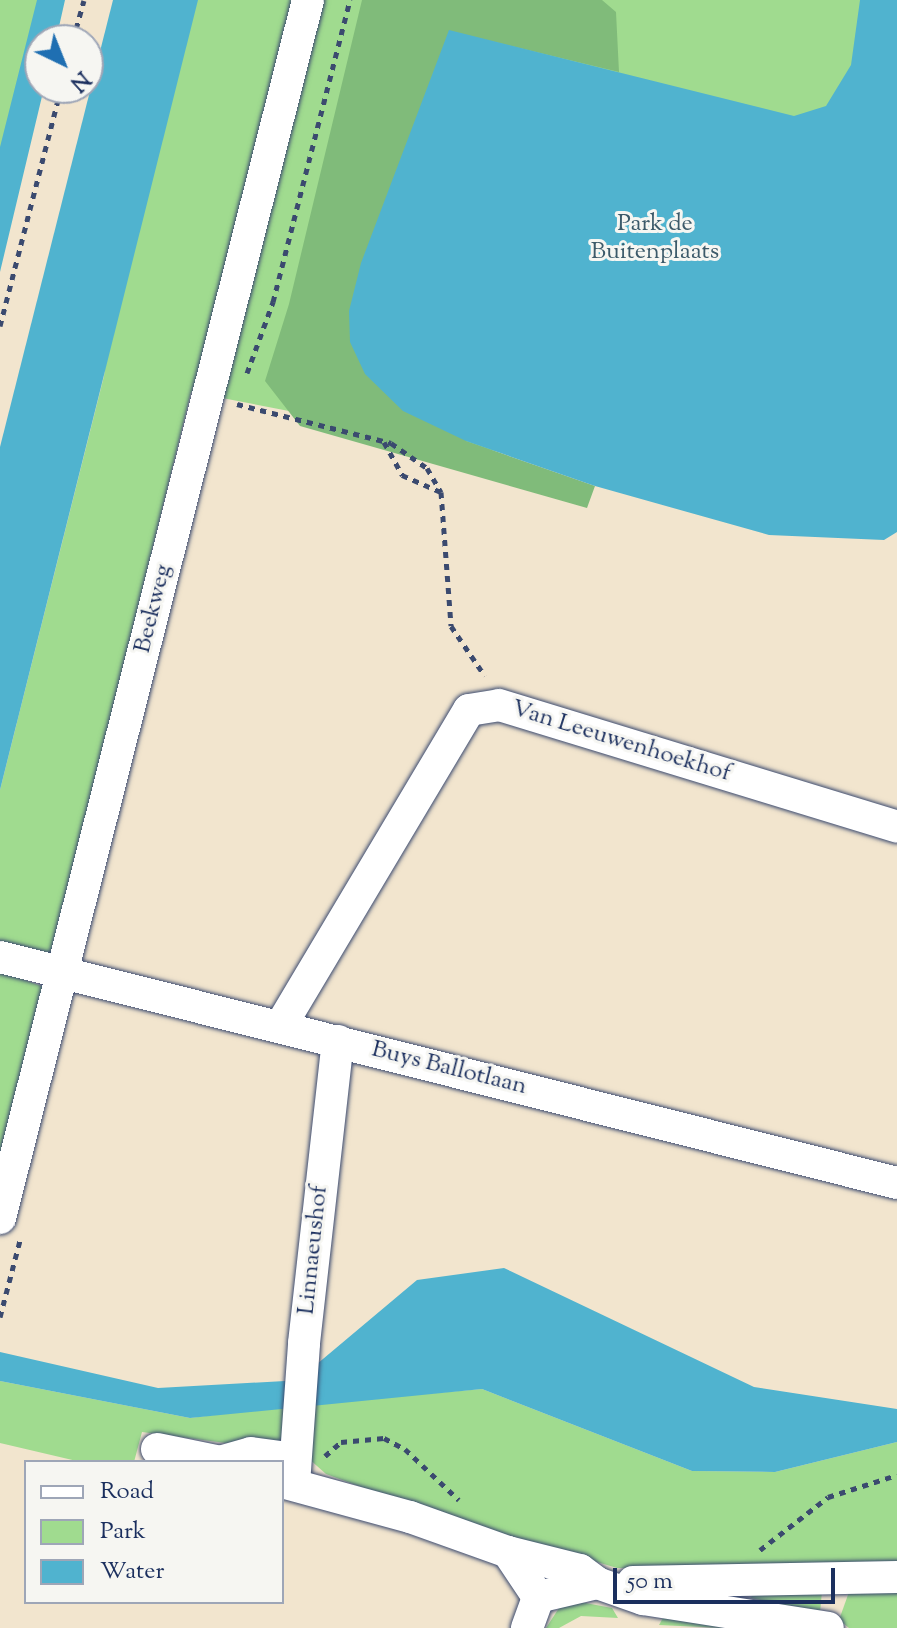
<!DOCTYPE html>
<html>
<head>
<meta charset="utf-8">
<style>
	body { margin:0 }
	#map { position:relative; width:897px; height:1628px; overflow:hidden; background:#f2e5ce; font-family:"Sorts Mill Goudy",serif }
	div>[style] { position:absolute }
	.green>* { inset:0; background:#a0db8f }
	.forest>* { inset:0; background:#80bb7a }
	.water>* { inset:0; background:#50b3cf }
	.path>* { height:5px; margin-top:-2.5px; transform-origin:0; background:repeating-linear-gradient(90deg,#3b4a6f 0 6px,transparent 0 12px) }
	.roads { filter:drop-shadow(0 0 2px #3b4a6f) drop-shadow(0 0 2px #3b4a6f) }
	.street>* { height:32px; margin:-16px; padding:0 16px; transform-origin:16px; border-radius:16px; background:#fff }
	span { translate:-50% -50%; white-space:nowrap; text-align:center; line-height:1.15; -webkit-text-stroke:6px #f6f6f2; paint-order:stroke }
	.park-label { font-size:24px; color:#3c5a6a }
	.street-label { font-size:24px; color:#1b2f5e }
	.legend { position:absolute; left:24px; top:1460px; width:260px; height:144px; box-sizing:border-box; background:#f6f6f2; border:2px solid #9ea6b7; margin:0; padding:10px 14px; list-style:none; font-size:24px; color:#1b2f5e }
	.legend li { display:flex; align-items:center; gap:16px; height:40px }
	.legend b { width:40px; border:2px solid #9ea6b7 }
	.north { position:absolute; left:24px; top:24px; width:80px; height:80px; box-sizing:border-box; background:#f6f6f2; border:2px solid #9ea6b7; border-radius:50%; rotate:137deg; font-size:22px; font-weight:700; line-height:32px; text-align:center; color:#1b2f5e }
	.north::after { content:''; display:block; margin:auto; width:28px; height:36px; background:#1f6fb2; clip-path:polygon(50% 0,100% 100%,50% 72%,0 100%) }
	.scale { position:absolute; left:613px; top:1568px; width:222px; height:36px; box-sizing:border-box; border:4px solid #1b2f5e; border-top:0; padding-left:10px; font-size:24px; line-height:28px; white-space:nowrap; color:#1b2f5e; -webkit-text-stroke:6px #f6f6f2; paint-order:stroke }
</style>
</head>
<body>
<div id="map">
	<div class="green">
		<div style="clip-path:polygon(0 0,58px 0,40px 40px,0 225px)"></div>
		<div style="clip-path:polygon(157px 0,897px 0,755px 501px,191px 392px,52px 956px,0 945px,0 790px,104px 376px)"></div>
		<div style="clip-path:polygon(0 971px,44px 987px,0 1162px)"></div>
		<div style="clip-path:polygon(0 1381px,190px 1418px,286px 1406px,282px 1438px,272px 1449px,142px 1432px,134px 1462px,81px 1462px,0 1443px)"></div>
		<div style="clip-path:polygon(482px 1389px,692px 1471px,775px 1472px,897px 1442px,897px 1567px,617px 1568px,418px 1508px,326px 1474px,308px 1458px,307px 1404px)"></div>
		<div style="clip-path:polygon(897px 1588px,897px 1628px,849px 1628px,839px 1620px,849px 1592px)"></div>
		<div style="clip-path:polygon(822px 1591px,820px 1613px,751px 1598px,753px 1593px)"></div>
		<div style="clip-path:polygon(575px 1601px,612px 1608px,618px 1618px,581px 1616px,559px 1628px,546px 1628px,561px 1605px)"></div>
		<div style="clip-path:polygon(664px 1616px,723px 1627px,723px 1628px,659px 1625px)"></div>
	</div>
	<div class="forest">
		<div style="clip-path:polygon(362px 0,602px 0,616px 12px,619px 72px,449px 31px,466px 441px,595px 486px,587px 508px,300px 426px,265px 381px,289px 304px)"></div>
	</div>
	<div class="water">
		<div style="clip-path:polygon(37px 0,65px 0,56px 40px,40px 40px,40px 88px,44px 88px,0 272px,0 147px)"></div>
		<div style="clip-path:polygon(113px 0,198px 0,0 790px,0 447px)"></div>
		<div style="clip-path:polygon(860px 0,897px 0,897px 532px,884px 540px,769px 535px,595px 486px,466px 441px,403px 411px,365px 374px,350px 342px,349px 311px,361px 263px,449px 30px,794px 116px,826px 106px,851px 65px)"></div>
		<div style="clip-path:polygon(504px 1268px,754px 1387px,897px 1409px,897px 1442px,775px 1472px,692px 1471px,482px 1389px,190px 1418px,0 1381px,0 1352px,158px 1388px,285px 1381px,317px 1364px,417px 1280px)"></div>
	</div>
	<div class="path">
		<div style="left:73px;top:40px;width:41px;rotate:-74.6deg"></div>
		<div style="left:0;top:326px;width:246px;rotate:-75.6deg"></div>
		<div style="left:247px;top:373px;width:76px;rotate:-69.9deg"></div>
		<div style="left:273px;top:302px;width:312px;rotate:-75.7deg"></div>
		<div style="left:237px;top:404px;width:159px;rotate:14.2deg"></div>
		<div style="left:391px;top:443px;width:44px;rotate:34.8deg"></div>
		<div style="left:427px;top:468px;width:28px;rotate:60deg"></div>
		<div style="left:441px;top:492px;width:134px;rotate:85.7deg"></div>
		<div style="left:451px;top:626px;width:60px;rotate:55.8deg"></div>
		<div style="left:384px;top:442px;width:38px;rotate:61deg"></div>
		<div style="left:402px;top:475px;width:43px;rotate:23.6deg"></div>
		<div style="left:0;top:1317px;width:80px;rotate:-75.4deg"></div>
		<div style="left:325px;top:1456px;width:21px;rotate:-41deg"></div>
		<div style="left:341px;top:1442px;width:43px;rotate:-5.3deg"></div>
		<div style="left:384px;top:1438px;width:24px;rotate:28deg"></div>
		<div style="left:405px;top:1449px;width:74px;rotate:43.4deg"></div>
		<div style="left:760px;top:1550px;width:86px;rotate:-37.9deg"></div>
		<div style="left:828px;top:1497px;width:72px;rotate:-17.7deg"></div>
	</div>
	<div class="roads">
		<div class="street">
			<div style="left:0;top:957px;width:925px;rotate:14.14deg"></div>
			<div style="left:280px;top:1027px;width:369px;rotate:-59.2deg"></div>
			<div style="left:469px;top:710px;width:30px;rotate:-9deg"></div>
			<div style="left:499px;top:705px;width:416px;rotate:17deg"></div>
			<div style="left:0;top:1218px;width:1256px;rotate:-75.81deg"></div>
			<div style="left:157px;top:1449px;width:65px;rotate:11.5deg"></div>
			<div style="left:220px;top:1462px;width:32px;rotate:-16deg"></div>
			<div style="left:251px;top:1453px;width:43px;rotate:7.9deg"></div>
			<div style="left:282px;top:1482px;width:133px;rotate:15.3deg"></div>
			<div style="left:410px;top:1517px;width:104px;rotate:19.7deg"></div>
			<div style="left:508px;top:1552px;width:54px;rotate:56.3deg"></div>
			<div style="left:538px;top:1597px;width:61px;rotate:-13.3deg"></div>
			<div style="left:597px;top:1583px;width:49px;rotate:19.2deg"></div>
			<div style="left:643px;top:1599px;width:187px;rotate:8.9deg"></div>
			<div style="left:294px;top:1484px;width:141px;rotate:-85.9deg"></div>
			<div style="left:304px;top:1343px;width:304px;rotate:-83.6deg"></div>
			<div style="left:508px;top:1552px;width:74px;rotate:14deg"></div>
			<div style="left:580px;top:1570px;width:21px;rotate:37deg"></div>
			<div style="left:633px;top:1582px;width:264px;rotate:-1.1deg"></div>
			<div style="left:527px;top:1628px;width:33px;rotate:-70deg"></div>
		</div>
	</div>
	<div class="park-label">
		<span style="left:655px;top:239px">Park de<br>Buitenplaats</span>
	</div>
	<div class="street-label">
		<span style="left:154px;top:609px;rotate:-76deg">Beekweg</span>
		<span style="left:621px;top:742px;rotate:17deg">Van Leeuwenhoekhof</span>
		<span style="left:449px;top:1069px;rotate:14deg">Buys Ballotlaan</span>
		<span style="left:314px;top:1250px;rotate:-84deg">Linnaeushof</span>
	</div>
	<ul class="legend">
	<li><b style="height:10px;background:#fff"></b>Road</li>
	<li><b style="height:22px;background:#a0db8f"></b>Park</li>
	<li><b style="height:22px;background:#50b3cf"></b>Water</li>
	</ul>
	<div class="north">N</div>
	<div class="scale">50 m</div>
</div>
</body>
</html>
